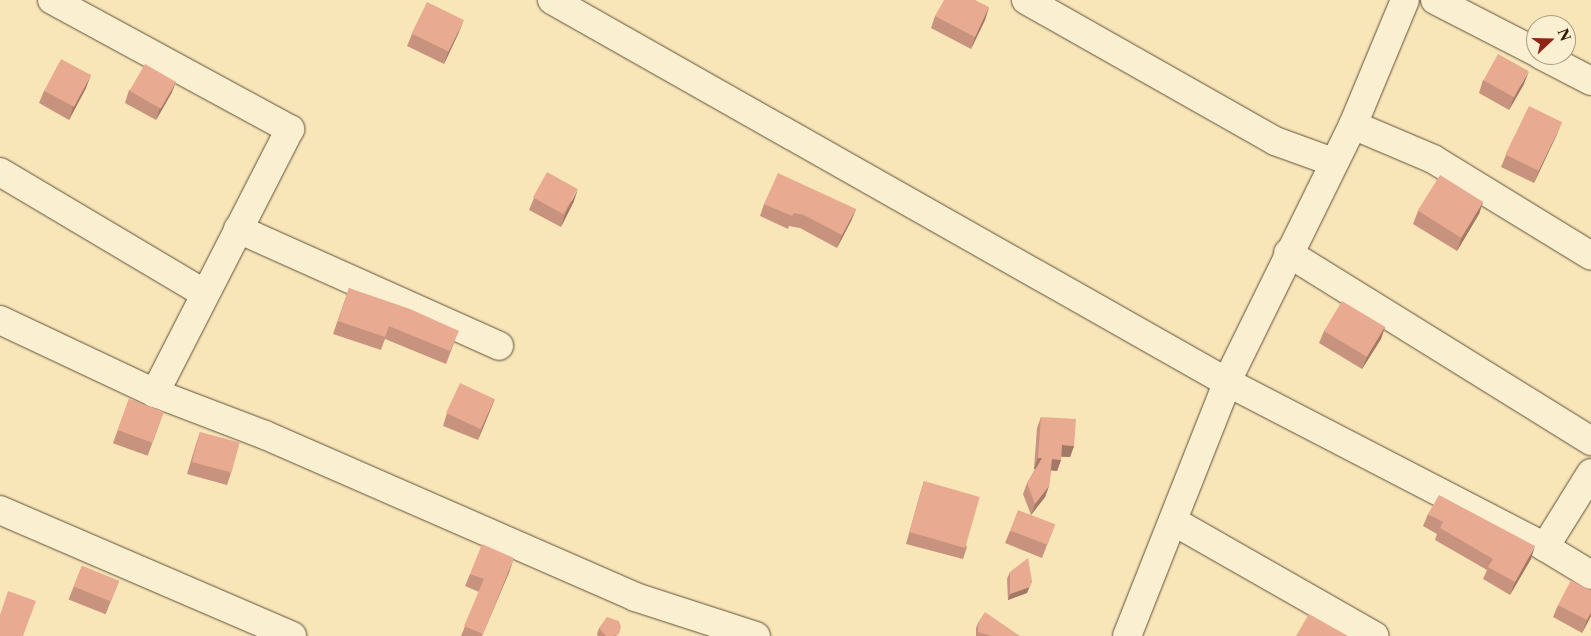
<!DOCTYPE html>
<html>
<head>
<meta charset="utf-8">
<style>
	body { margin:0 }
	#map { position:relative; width:1591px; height:636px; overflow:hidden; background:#f8e6b8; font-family:"Libre Caslon Text",serif }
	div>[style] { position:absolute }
	.roads { filter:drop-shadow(0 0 1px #614f39) drop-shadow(0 0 1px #614f39) }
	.minor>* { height:28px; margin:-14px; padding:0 14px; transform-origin:14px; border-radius:14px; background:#faefd1 }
	.wall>* { inset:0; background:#c8937e; transform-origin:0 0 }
	.shaded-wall>* { inset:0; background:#a27866 }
	.building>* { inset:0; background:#e8ab92; transform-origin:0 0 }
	span { translate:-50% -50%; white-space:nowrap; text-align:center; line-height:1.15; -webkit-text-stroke:4px #faefd1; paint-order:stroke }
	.north { position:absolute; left:1526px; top:15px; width:50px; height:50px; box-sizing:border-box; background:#faefd1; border:1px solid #a99b83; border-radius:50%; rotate:69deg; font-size:14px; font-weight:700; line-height:20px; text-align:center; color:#2f1d0f }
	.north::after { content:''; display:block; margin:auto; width:18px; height:22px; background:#8f2418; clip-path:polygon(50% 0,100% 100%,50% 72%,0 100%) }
</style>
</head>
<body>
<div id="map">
	<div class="roads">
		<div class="minor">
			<div style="left:52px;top:0;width:271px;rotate:28.5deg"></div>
			<div style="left:290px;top:129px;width:297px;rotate:117.1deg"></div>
			<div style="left:552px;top:0;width:776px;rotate:29.51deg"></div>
			<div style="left:1227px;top:382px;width:358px;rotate:27.4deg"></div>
			<div style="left:1545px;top:547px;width:54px;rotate:31.3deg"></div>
			<div style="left:1026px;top:0;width:286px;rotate:29.5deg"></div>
			<div style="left:1275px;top:141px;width:62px;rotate:19.9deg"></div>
			<div style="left:1435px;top:0;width:114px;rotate:27.2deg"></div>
			<div style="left:1541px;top:55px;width:56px;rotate:27.5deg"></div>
			<div style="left:1353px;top:125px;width:87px;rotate:23deg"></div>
			<div style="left:1433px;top:159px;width:185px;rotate:31.5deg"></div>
			<div style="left:0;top:172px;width:237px;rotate:30.7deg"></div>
			<div style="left:238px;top:229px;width:286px;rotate:24.1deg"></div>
			<div style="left:1288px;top:253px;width:357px;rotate:31.8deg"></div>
			<div style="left:0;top:320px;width:171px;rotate:25.2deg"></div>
			<div style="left:155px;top:393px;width:118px;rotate:20.9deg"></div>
			<div style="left:265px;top:435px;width:404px;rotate:23.6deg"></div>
			<div style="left:635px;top:597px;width:127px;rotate:17.9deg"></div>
			<div style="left:0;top:510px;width:318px;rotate:23.3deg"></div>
			<div style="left:1173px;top:521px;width:232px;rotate:29.7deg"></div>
			<div style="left:1545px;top:547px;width:87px;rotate:-58.1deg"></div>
			<div style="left:1127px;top:636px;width:283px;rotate:-68.4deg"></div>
			<div style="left:1231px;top:373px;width:276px;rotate:-63.8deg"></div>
			<div style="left:1353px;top:125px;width:135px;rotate:-67.4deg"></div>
		</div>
	</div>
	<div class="wall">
		<div style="clip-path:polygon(989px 7px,985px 20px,971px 49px,931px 28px,935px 16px)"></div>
		<div style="clip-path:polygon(459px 32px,444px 64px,407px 46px,412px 34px)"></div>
		<div style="clip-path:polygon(1483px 80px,1524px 84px,1509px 110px,1479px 93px)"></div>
		<div style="clip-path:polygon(176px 82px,171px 94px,156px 120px,125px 103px,129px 90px)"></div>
		<div style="clip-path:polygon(86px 88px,69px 120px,39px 103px,44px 91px)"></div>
		<div style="clip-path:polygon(1557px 134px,1534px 183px,1501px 167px,1506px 155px)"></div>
		<div style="clip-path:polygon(534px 198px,574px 201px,561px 227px,529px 210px)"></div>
		<div style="clip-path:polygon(1483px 202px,1479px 214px,1457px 251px,1413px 224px,1418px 211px)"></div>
		<div style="clip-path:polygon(764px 204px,856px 209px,851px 221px,837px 248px,800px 228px,789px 226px,788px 229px,760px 216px)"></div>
		<div style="clip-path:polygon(349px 288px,454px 343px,446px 364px,385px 339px,381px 350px,333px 334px)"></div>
		<div style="clip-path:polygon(1385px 327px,1381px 339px,1362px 369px,1319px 343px,1324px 331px)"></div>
		<div style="left:129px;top:399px;width:37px;height:47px;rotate:20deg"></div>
		<div style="clip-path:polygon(495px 399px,478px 440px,443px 426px,447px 413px)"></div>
		<div style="clip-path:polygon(1041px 417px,1074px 446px,1070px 457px,1061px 457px,1061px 460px,1057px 471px,1051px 470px,1049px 486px,1045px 497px,1031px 515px,1023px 494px,1027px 483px,1035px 469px,1034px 469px,1037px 428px)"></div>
		<div style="clip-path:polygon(200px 432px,231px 473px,227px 485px,187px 474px,196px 444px)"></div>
		<div style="clip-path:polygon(924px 481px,967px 547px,963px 559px,906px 544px,920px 494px)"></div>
		<div style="clip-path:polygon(1428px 514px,1531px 559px,1510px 595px,1483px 579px,1487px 570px,1435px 540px,1437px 534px,1423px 526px)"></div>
		<div style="clip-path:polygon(1055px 524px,1042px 558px,1005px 543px,1010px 531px)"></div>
		<div style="left:82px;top:566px;width:40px;height:36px;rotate:22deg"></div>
		<div style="clip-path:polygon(510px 570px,482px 636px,461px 636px,479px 592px,465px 586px,470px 574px)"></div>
		<div style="clip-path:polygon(1010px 572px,1027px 593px,1008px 600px,1007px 579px)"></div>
		<div style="clip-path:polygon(1558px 605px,1591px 616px,1582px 633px,1553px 617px)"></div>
		<div style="clip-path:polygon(979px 621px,1020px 636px,976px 636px,976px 628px)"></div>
		<div style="clip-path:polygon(599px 628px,618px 636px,598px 636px,597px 634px)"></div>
	</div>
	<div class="shaded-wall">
		<div style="clip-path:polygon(989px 7px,985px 20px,971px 49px,975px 37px)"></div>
		<div style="clip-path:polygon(464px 20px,459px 32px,444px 64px,448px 52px)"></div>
		<div style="clip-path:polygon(1529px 71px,1524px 84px,1509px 110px,1514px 97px)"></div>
		<div style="clip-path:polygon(91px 75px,86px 88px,69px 120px,73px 107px)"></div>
		<div style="clip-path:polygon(176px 82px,171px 94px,156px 120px,160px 108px)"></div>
		<div style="clip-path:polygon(1562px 122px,1557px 134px,1534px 183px,1539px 170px)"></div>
		<div style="clip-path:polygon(578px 189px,574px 201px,561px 227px,565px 214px)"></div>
		<div style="clip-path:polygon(1483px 202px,1479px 214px,1457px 251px,1461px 239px)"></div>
		<div style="clip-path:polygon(856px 209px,851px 221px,837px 248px,842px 235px)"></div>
		<div style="clip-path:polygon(1385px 327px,1381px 339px,1362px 369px,1367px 357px)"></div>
		<div style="clip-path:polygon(495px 399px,490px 411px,478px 440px,482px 428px)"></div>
		<div style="clip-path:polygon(1062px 445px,1074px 446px,1070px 457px,1058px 456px)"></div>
		<div style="clip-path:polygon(1038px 458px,1042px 458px,1038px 469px,1034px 469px)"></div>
		<div style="clip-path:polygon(1052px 459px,1061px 460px,1057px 471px,1048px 470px)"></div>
		<div style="clip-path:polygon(1049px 486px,1045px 497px,1031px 515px,1035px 504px)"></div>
		<div style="clip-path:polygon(1535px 546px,1531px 559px,1510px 595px,1515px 582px)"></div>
		<div style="clip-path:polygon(514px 558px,510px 570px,482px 636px)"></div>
		<div style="clip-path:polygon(1032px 581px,1027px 593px,1008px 600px,1010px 594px)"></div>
		<div style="clip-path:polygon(1591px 612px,1591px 616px,1582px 633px,1587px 620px)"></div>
	</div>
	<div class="building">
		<div style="clip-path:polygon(944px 0,975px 0,989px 7px,975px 37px,935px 16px)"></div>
		<div style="left:427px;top:2px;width:41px;height:35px;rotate:26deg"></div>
		<div style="left:1498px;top:54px;width:35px;height:30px;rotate:29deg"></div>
		<div style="left:61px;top:59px;width:34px;height:36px;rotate:28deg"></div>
		<div style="left:145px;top:64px;width:36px;height:31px;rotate:30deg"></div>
		<div style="left:1529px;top:106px;width:37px;height:54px;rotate:26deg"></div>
		<div style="left:547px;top:172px;width:35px;height:29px;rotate:29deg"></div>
		<div style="clip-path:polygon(778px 173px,856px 209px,842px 235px,804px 215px,794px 213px,792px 216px,764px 204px)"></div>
		<div style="left:1440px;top:175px;width:51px;height:42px;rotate:32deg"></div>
		<div style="clip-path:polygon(349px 288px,410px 309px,459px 331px,450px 351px,389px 326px,385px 337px,338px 321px)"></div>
		<div style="left:1342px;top:301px;width:50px;height:35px;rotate:31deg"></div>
		<div style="left:460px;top:383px;width:38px;height:33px;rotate:25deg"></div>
		<div style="left:129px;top:399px;width:37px;height:33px;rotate:20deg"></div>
		<div style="clip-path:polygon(1041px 417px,1076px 419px,1074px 446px,1062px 445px,1061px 460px,1052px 459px,1049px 486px,1035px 504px,1027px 483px,1042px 458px,1038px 458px)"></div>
		<div style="left:200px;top:432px;width:41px;height:31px;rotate:15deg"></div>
		<div style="left:924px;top:481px;width:58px;height:53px;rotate:16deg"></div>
		<div style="clip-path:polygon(1439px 495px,1535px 546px,1515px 582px,1488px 567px,1493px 559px,1440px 528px,1443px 522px,1428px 514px)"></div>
		<div style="left:1018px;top:510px;width:40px;height:22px;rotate:21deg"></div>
		<div style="clip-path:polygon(482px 544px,514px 558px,483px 634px,464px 626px,484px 579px,470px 574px)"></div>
		<div style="clip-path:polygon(1028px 558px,1032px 581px,1030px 587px,1010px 594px,1010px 572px)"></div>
		<div style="left:82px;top:566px;width:40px;height:22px;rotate:22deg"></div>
		<div style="clip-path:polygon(1571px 580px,1591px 591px,1591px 612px,1587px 620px,1558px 605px)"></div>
		<div style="clip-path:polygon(8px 591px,36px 601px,23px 636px,0 636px,0 615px)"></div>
		<div style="clip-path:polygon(985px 612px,1020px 636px,991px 636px,978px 632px,979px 621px)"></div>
		<div style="clip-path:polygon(1309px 614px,1348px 636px,1296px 636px)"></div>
		<div style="clip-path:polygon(607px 617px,619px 621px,621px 627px,619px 634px,613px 636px,606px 636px,599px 628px)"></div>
	</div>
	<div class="north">N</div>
</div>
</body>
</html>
